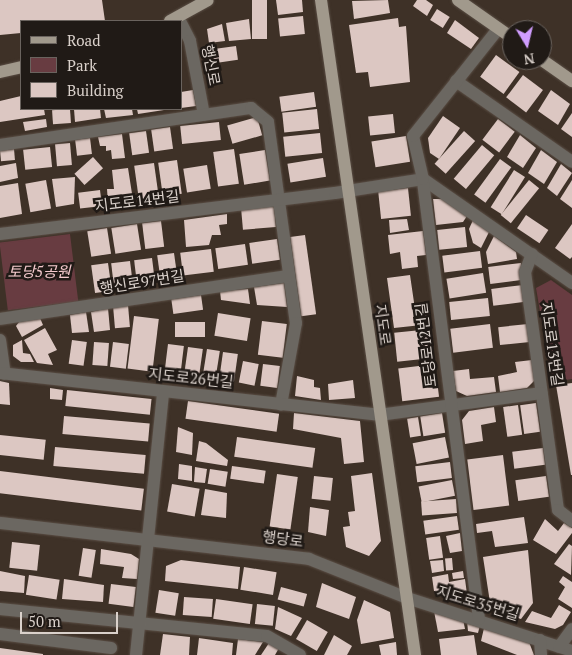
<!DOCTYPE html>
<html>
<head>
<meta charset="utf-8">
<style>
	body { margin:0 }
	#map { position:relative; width:572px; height:655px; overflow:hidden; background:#3e3127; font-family:"PT Serif","Noto Sans KR",serif }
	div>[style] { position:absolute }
	.green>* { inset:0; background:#683c41; transform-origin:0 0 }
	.building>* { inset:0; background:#dcc7c2; transform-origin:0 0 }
	.roads { filter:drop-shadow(0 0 1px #5a4e45) drop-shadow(0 0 1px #5a4e45) }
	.minor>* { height:12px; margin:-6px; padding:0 6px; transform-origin:6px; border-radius:6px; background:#6b6761 }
	.major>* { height:12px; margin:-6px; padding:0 6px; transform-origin:6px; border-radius:6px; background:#a1998c }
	span { translate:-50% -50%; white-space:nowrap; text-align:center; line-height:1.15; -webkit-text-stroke:5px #201a16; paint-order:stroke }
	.street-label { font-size:15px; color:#dad1cb }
	.park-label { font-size:15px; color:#f4cacd; font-style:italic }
	.legend { position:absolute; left:20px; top:20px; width:162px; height:90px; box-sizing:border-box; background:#201a16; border:1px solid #6a635e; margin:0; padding:6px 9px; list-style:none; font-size:15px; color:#dad1cb }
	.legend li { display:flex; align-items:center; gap:10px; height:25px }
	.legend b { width:25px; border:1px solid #6a635e }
	.north { position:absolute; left:502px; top:20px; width:50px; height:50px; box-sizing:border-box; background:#201a16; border:1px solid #6a635e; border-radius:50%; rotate:171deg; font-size:14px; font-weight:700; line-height:20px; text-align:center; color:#dad1cb }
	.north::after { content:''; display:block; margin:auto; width:18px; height:22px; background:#d09dfe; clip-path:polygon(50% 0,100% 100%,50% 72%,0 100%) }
	.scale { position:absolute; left:20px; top:612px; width:98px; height:22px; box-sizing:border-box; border:2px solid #dad1cb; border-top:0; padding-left:6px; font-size:15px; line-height:18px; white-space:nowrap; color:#dad1cb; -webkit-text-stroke:4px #201a16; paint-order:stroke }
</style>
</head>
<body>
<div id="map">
	<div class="green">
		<div style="left:70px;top:234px;width:68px;height:71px;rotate:83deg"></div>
		<div style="clip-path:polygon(551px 280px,572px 295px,572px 379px,552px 382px,536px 288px)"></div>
	</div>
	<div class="building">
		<div style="clip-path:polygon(0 0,102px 0,105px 21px,21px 21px,21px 33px,0 35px)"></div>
		<div style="left:252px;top:0;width:15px;height:39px"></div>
		<div style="clip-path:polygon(276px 0,302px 0,303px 12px,278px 15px)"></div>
		<div style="clip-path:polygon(388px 0,390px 13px,354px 19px,352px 1px)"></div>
		<div style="clip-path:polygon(417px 0,426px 0,433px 5px,427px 16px,413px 6px)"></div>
		<div style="left:437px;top:9px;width:15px;height:13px;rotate:32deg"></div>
		<div style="left:303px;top:16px;width:18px;height:25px;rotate:84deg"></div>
		<div style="clip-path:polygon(398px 18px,399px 27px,406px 26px,410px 82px,370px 87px,368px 72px,356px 73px,349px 25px)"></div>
		<div style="clip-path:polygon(249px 19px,251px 39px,229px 41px,226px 23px)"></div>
		<div style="clip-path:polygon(455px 20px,479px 38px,471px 49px,447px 33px)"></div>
		<div style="clip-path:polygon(222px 24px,225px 41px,209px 43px,207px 29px)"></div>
		<div style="left:236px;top:46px;width:14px;height:24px;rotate:82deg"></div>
		<div style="left:496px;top:55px;width:29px;height:27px;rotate:36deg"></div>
		<div style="left:523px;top:75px;width:25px;height:28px;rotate:37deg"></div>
		<div style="clip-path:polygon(193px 90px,196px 106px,181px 108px,181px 92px)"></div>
		<div style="clip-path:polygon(551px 90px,570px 104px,558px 125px,538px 111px)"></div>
		<div style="left:314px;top:92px;width:15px;height:35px;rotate:82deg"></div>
		<div style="clip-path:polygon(21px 96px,21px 109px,44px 109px,45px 115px,0 122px,0 101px)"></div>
		<div style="left:70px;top:109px;width:14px;height:18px;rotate:86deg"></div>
		<div style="clip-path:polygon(74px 109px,100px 109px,101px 118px,75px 122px)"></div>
		<div style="clip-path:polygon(104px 109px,132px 109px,133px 115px,106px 118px)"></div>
		<div style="clip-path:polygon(137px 109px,164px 109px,164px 110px,138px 114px)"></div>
		<div style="left:317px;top:109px;width:20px;height:35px;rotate:84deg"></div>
		<div style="clip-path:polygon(572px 113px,572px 137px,561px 129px)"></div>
		<div style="left:393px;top:114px;width:19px;height:25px;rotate:84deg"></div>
		<div style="clip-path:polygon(443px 116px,460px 128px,439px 159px,430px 153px,428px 138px)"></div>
		<div style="left:257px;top:117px;width:19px;height:31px;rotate:74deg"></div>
		<div style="clip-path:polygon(46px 119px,47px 127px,25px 131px,23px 122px)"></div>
		<div style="left:498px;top:119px;width:21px;height:26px;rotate:37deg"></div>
		<div style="left:219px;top:122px;width:18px;height:39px;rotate:84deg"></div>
		<div style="left:170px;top:127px;width:22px;height:19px;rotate:82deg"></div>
		<div style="left:146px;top:131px;width:22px;height:17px;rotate:82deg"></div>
		<div style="left:464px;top:131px;width:15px;height:44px;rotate:42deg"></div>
		<div style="left:320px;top:133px;width:20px;height:37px;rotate:84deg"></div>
		<div style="clip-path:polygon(122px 134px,125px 158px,112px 159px,111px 150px,106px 151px,106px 146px,100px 146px,98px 137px)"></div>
		<div style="clip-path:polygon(520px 135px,536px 148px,523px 168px,507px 157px)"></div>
		<div style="left:406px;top:136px;width:26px;height:35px;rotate:81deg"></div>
		<div style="left:90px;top:138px;width:16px;height:15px;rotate:83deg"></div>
		<div style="left:70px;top:143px;width:22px;height:15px;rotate:85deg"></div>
		<div style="left:482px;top:145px;width:16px;height:44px;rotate:40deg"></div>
		<div style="left:50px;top:147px;width:20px;height:27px;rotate:84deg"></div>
		<div style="left:14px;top:149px;width:11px;height:14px;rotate:85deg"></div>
		<div style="left:234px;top:149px;width:35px;height:21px;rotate:82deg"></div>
		<div style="left:265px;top:150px;width:31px;height:26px;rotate:81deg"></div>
		<div style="clip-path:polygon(541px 150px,557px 162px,544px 184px,528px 173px)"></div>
		<div style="left:93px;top:157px;width:15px;height:25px;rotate:48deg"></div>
		<div style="left:323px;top:158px;width:19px;height:36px;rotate:81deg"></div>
		<div style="left:500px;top:159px;width:14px;height:44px;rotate:36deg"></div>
		<div style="left:177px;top:160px;width:34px;height:19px;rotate:82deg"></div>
		<div style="clip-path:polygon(16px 163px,18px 178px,0 182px,0 166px)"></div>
		<div style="left:154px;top:163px;width:34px;height:20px;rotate:82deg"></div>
		<div style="clip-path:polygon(561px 164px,572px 173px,557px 196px,547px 188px)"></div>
		<div style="left:207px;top:165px;width:24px;height:24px;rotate:81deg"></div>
		<div style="clip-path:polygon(128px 168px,133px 200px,108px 204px,107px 189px,114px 189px,112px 170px)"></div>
		<div style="left:514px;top:170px;width:13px;height:44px;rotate:32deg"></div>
		<div style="clip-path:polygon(75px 177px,74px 204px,56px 207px,52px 179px)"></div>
		<div style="left:46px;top:180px;width:29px;height:21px;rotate:80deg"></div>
		<div style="left:529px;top:180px;width:13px;height:45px;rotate:39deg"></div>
		<div style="clip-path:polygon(572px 180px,572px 208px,560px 199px)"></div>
		<div style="clip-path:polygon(18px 183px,22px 214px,0 218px,0 186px)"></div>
		<div style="left:408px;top:188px;width:28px;height:30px;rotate:84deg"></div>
		<div style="left:100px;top:190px;width:16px;height:22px;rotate:83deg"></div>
		<div style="clip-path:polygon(433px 199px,443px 199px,467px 216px,463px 222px,436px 225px)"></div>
		<div style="left:274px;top:206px;width:21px;height:33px;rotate:85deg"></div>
		<div style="clip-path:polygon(227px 214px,227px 224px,219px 225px,221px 235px,212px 235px,209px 245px,186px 247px,184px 220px)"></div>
		<div style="left:526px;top:215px;width:27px;height:16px;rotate:34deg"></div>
		<div style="clip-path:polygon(407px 219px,409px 230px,390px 233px,389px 220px)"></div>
		<div style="clip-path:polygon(473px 220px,489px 232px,481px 248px,473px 243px,469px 229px)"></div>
		<div style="left:161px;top:221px;width:26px;height:19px;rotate:83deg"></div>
		<div style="left:137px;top:224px;width:26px;height:26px;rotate:81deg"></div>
		<div style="clip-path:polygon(572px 224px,572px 257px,570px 259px,555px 248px)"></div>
		<div style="left:465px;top:227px;width:20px;height:28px;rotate:84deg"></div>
		<div style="left:107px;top:228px;width:26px;height:20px;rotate:81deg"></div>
		<div style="clip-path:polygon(423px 231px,426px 255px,417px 256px,418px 267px,402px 269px,400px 252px,390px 254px,388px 235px)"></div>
		<div style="left:305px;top:235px;width:80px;height:15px;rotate:82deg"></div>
		<div style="clip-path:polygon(494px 236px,516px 252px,517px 259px,488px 264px,486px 252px)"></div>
		<div style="left:277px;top:239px;width:21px;height:28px;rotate:82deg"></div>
		<div style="left:245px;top:244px;width:21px;height:30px;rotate:82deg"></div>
		<div style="left:211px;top:249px;width:23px;height:31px;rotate:83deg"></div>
		<div style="left:480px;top:251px;width:17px;height:38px;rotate:83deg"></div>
		<div style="left:174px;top:253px;width:27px;height:17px;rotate:82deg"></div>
		<div style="left:152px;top:258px;width:26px;height:18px;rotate:83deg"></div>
		<div style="left:130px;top:261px;width:26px;height:19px;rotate:83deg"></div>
		<div style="left:108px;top:263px;width:28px;height:17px;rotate:82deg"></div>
		<div style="left:521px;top:263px;width:17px;height:33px;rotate:83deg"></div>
		<div style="left:483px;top:273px;width:20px;height:37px;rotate:81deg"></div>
		<div style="clip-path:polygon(410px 275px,416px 316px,430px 314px,431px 324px,394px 328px,387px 278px)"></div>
		<div style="clip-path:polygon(284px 283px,287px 307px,257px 305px,254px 287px)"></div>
		<div style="left:523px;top:285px;width:17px;height:32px;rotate:83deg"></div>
		<div style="clip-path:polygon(248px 289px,250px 304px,221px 300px,220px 291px)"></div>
		<div style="left:201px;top:295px;width:15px;height:30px;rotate:82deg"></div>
		<div style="left:488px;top:298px;width:18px;height:39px;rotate:84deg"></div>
		<div style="left:128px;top:305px;width:22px;height:15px;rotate:85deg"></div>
		<div style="clip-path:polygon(108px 308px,110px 330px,94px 332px,91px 312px)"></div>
		<div style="clip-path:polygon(86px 312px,89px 332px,72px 333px,70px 315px)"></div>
		<div style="left:218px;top:313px;width:33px;height:23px;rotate:9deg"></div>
		<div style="left:134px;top:316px;width:25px;height:53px;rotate:7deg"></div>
		<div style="clip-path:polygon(40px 318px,43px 325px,22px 337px,16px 326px,19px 322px)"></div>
		<div style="left:262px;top:321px;width:25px;height:34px;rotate:7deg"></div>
		<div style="left:175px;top:322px;width:30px;height:15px"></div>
		<div style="left:490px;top:324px;width:24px;height:40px;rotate:83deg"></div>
		<div style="left:528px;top:324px;width:18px;height:30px;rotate:84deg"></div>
		<div style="clip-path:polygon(45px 328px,57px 350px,48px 354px,53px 365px,37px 363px,24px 340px)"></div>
		<div style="left:431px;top:329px;width:29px;height:37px;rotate:84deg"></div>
		<div style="clip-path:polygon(22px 340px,23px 353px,30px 354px,34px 362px,21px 362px,13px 356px,13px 345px)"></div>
		<div style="left:72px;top:340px;width:15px;height:24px;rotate:8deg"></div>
		<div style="left:94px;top:342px;width:15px;height:23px;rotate:4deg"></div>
		<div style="left:113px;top:342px;width:16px;height:25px;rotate:7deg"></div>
		<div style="left:168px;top:344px;width:16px;height:27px;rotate:7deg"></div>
		<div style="left:188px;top:347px;width:15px;height:27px;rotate:8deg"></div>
		<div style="left:207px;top:349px;width:13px;height:28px;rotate:9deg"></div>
		<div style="left:223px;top:352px;width:15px;height:28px;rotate:8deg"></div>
		<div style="clip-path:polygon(532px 360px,535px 380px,527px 388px,500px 392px,498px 376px,517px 372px,515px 362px)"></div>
		<div style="left:243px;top:361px;width:16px;height:22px;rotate:11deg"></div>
		<div style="left:263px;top:364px;width:17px;height:22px;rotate:7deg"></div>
		<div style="left:435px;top:364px;width:33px;height:37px;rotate:83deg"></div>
		<div style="clip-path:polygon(469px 369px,470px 379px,494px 377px,496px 392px,467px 396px,456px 391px,453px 371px)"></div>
		<div style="clip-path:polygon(297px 376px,314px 380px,314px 387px,320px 388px,321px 400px,295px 396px)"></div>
		<div style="clip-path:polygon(353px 380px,355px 398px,329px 400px,328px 384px)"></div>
		<div style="clip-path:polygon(0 381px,9px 383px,10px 405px,0 404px)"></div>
		<div style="clip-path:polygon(572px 383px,572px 475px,571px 475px,556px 385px)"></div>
		<div style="clip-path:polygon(50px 388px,63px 390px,62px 400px,50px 399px)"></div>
		<div style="left:67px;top:390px;width:85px;height:16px;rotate:6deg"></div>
		<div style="left:188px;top:401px;width:92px;height:18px;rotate:8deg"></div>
		<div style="left:536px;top:403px;width:29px;height:16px;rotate:82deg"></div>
		<div style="left:518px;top:405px;width:30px;height:15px;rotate:82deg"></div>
		<div style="clip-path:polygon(494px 407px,496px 422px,481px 425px,483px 441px,465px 444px,462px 420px,469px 411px)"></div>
		<div style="clip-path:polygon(294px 413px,360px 421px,364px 462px,344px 464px,341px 438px,293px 429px)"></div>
		<div style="left:442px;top:413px;width:20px;height:22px;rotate:81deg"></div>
		<div style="left:64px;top:416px;width:86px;height:18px;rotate:5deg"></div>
		<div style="left:418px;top:417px;width:19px;height:11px;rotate:81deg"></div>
		<div style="clip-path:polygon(178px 427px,193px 433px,192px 455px,176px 452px)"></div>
		<div style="left:0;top:435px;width:46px;height:20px;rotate:6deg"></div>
		<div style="left:237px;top:437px;width:79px;height:20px;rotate:8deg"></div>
		<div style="left:445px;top:437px;width:21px;height:33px;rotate:79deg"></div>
		<div style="clip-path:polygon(199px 441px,206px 443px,228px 460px,227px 466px,196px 461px)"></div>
		<div style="left:55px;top:447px;width:91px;height:19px;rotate:5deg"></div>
		<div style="left:543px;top:448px;width:17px;height:31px;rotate:83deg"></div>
		<div style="left:503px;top:455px;width:51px;height:36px;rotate:83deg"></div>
		<div style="left:450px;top:462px;width:16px;height:35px;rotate:83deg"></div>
		<div style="clip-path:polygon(179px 464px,192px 466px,192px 481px,178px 479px)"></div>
		<div style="left:232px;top:466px;width:34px;height:13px;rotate:8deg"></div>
		<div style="clip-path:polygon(195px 467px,207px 469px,205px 483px,194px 482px)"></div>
		<div style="left:210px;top:469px;width:18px;height:15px;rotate:9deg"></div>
		<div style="left:0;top:471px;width:145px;height:22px;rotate:7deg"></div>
		<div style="clip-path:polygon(372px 473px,381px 541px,369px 556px,346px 547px,343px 527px,350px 526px,348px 512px,355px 511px,351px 476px)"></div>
		<div style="left:277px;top:474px;width:21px;height:53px;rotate:8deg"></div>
		<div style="left:314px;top:476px;width:19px;height:23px;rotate:6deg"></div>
		<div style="left:546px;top:476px;width:21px;height:31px;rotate:82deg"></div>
		<div style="left:452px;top:480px;width:16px;height:34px;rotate:79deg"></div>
		<div style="left:172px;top:484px;width:28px;height:28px;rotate:10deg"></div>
		<div style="clip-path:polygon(205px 489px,227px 493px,226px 518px,201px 515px)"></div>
		<div style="left:456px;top:499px;width:14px;height:35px;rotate:86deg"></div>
		<div style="clip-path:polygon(310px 507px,329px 510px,326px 536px,308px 532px)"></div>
		<div style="left:457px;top:516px;width:14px;height:34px;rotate:82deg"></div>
		<div style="clip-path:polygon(524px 517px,528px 543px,495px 547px,492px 531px,477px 533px,476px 524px)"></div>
		<div style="clip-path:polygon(545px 519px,558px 531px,564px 523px,572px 528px,572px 533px,556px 554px,533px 540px)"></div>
		<div style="clip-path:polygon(460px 533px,462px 551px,450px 553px,446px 536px)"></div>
		<div style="left:440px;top:536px;width:22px;height:14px;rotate:82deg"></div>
		<div style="left:12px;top:542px;width:28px;height:26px;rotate:6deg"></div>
		<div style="clip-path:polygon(569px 544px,572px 546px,571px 575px,554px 564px)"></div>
		<div style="left:83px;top:548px;width:13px;height:28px;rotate:9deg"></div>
		<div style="clip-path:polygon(101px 549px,131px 554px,139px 559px,137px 579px,122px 578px,124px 567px,100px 564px)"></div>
		<div style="clip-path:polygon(528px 550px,533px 603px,521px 619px,491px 609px,483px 557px)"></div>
		<div style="left:452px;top:558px;width:12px;height:7px;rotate:85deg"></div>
		<div style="clip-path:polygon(181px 560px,240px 567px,238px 589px,165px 581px,166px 566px)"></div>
		<div style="clip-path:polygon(443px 560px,444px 571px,432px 573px,430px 561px)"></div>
		<div style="left:244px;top:567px;width:33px;height:23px;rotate:9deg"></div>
		<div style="clip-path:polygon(0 571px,25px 576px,24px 593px,0 591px)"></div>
		<div style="clip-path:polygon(463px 571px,464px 578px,453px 579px,452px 573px)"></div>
		<div style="clip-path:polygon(448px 574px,449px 582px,465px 579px,467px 594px,452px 597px,434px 591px,432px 577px)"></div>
		<div style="left:29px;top:575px;width:31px;height:20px;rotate:9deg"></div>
		<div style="clip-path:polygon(563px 576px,572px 582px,572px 608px,558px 599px,565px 587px,559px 582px)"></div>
		<div style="clip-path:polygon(64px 579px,104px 585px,103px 602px,62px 599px)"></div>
		<div style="clip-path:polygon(322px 583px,356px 597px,349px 619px,316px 607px)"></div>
		<div style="left:111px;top:584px;width:25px;height:20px;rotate:7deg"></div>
		<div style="left:281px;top:587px;width:27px;height:13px;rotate:15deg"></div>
		<div style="left:159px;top:590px;width:20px;height:23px;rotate:9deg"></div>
		<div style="left:184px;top:597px;width:29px;height:18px;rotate:4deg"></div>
		<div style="left:216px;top:599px;width:37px;height:20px;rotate:8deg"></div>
		<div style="clip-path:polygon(364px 600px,390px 612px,394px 638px,361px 644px,357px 620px)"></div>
		<div style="left:257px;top:604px;width:18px;height:20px;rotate:6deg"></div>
		<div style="clip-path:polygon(559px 605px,571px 612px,563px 625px,555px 629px,525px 622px,532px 611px,551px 618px)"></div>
		<div style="clip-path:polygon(278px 607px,302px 618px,291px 636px,275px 629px)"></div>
		<div style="clip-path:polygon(434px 611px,463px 619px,465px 629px,438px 632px)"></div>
		<div style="left:307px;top:620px;width:24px;height:22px;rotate:30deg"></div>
		<div style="clip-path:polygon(467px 621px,480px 625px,478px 633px,468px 631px)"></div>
		<div style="clip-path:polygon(484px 628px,529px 642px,534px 655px,517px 655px,481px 641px)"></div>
		<div style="clip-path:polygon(163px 634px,190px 637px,189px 655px,160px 655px)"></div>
		<div style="clip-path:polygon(334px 635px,352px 646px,347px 655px,324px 655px)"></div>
		<div style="clip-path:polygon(474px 635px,477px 655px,441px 655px,439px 639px)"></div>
		<div style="clip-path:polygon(199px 638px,233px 643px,232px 655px,197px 655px)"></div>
		<div style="clip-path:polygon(238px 639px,263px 642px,255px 655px,236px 655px)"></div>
		<div style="clip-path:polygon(396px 642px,397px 655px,381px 655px,379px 645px)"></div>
		<div style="clip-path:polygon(269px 643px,279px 648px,275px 655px,261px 655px)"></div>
		<div style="clip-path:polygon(0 648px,43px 654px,43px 655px,0 655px)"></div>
	</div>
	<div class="roads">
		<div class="minor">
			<div style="left:181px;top:23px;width:20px;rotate:63deg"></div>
			<div style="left:190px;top:41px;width:75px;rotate:79.3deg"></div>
			<div style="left:456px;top:81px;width:141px;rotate:34.9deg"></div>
			<div style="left:0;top:145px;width:254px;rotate:-8.4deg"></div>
			<div style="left:251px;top:108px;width:22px;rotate:39deg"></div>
			<div style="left:268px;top:122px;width:203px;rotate:82.1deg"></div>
			<div style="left:296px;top:323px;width:83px;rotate:100.4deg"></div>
			<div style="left:0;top:234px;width:337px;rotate:-7deg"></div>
			<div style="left:335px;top:193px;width:89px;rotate:-9deg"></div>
			<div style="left:423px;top:179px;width:182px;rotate:34.9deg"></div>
			<div style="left:532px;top:254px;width:19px;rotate:111deg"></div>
			<div style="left:525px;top:272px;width:240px;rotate:82.1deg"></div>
			<div style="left:558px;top:510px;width:18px;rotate:38deg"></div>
			<div style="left:0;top:319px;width:292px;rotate:-8.5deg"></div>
			<div style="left:0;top:340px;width:34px;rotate:82deg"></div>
			<div style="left:0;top:373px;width:381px;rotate:6.3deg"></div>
			<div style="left:379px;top:415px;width:164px;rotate:-7.7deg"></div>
			<div style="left:0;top:523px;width:311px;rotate:6.6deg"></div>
			<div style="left:309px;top:559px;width:105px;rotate:21.7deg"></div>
			<div style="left:407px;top:598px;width:173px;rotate:17.8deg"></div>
			<div style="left:0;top:609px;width:268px;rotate:5.8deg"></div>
			<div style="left:267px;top:636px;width:38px;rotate:30deg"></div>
			<div style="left:479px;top:619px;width:444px;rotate:-97.3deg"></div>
			<div style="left:423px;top:179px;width:44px;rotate:-103.1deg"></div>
			<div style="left:413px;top:136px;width:137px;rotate:-51.5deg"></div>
			<div style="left:0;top:634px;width:112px;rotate:7.2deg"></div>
			<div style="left:540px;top:640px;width:15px;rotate:86deg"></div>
			<div style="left:559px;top:647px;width:22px;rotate:-54deg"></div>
			<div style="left:136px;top:655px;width:264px;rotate:-84.1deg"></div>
		</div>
		<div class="major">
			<div style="left:321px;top:0;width:662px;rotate:81.83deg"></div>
			<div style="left:458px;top:0;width:66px;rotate:35.1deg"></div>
			<div style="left:170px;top:21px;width:43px;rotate:-28.9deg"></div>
			<div style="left:542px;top:60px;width:37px;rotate:35deg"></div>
			<div style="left:0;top:72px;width:22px;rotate:-13deg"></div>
		</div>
	</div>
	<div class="street-label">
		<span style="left:211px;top:65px;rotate:79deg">행신로</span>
		<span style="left:137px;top:201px;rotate:-7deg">지도로14번길</span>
		<span style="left:142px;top:282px;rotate:-9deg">행신로97번길</span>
		<span style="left:383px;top:325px;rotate:82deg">지도로</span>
		<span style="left:552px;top:344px;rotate:82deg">지도로13번길</span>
		<span style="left:426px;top:345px;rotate:-97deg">토당로12번길</span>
		<span style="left:191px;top:378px;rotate:6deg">지도로26번길</span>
		<span style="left:283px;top:539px;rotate:7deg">행당로</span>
		<span style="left:478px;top:603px;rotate:17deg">지도로35번길</span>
	</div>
	<div class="park-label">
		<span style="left:39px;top:272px">토당5공원</span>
	</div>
	<ul class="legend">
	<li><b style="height:6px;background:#a1998c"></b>Road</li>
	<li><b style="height:14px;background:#683c41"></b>Park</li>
	<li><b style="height:14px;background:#dcc7c2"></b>Building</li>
	</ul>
	<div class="north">N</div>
	<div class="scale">50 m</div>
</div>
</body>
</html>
